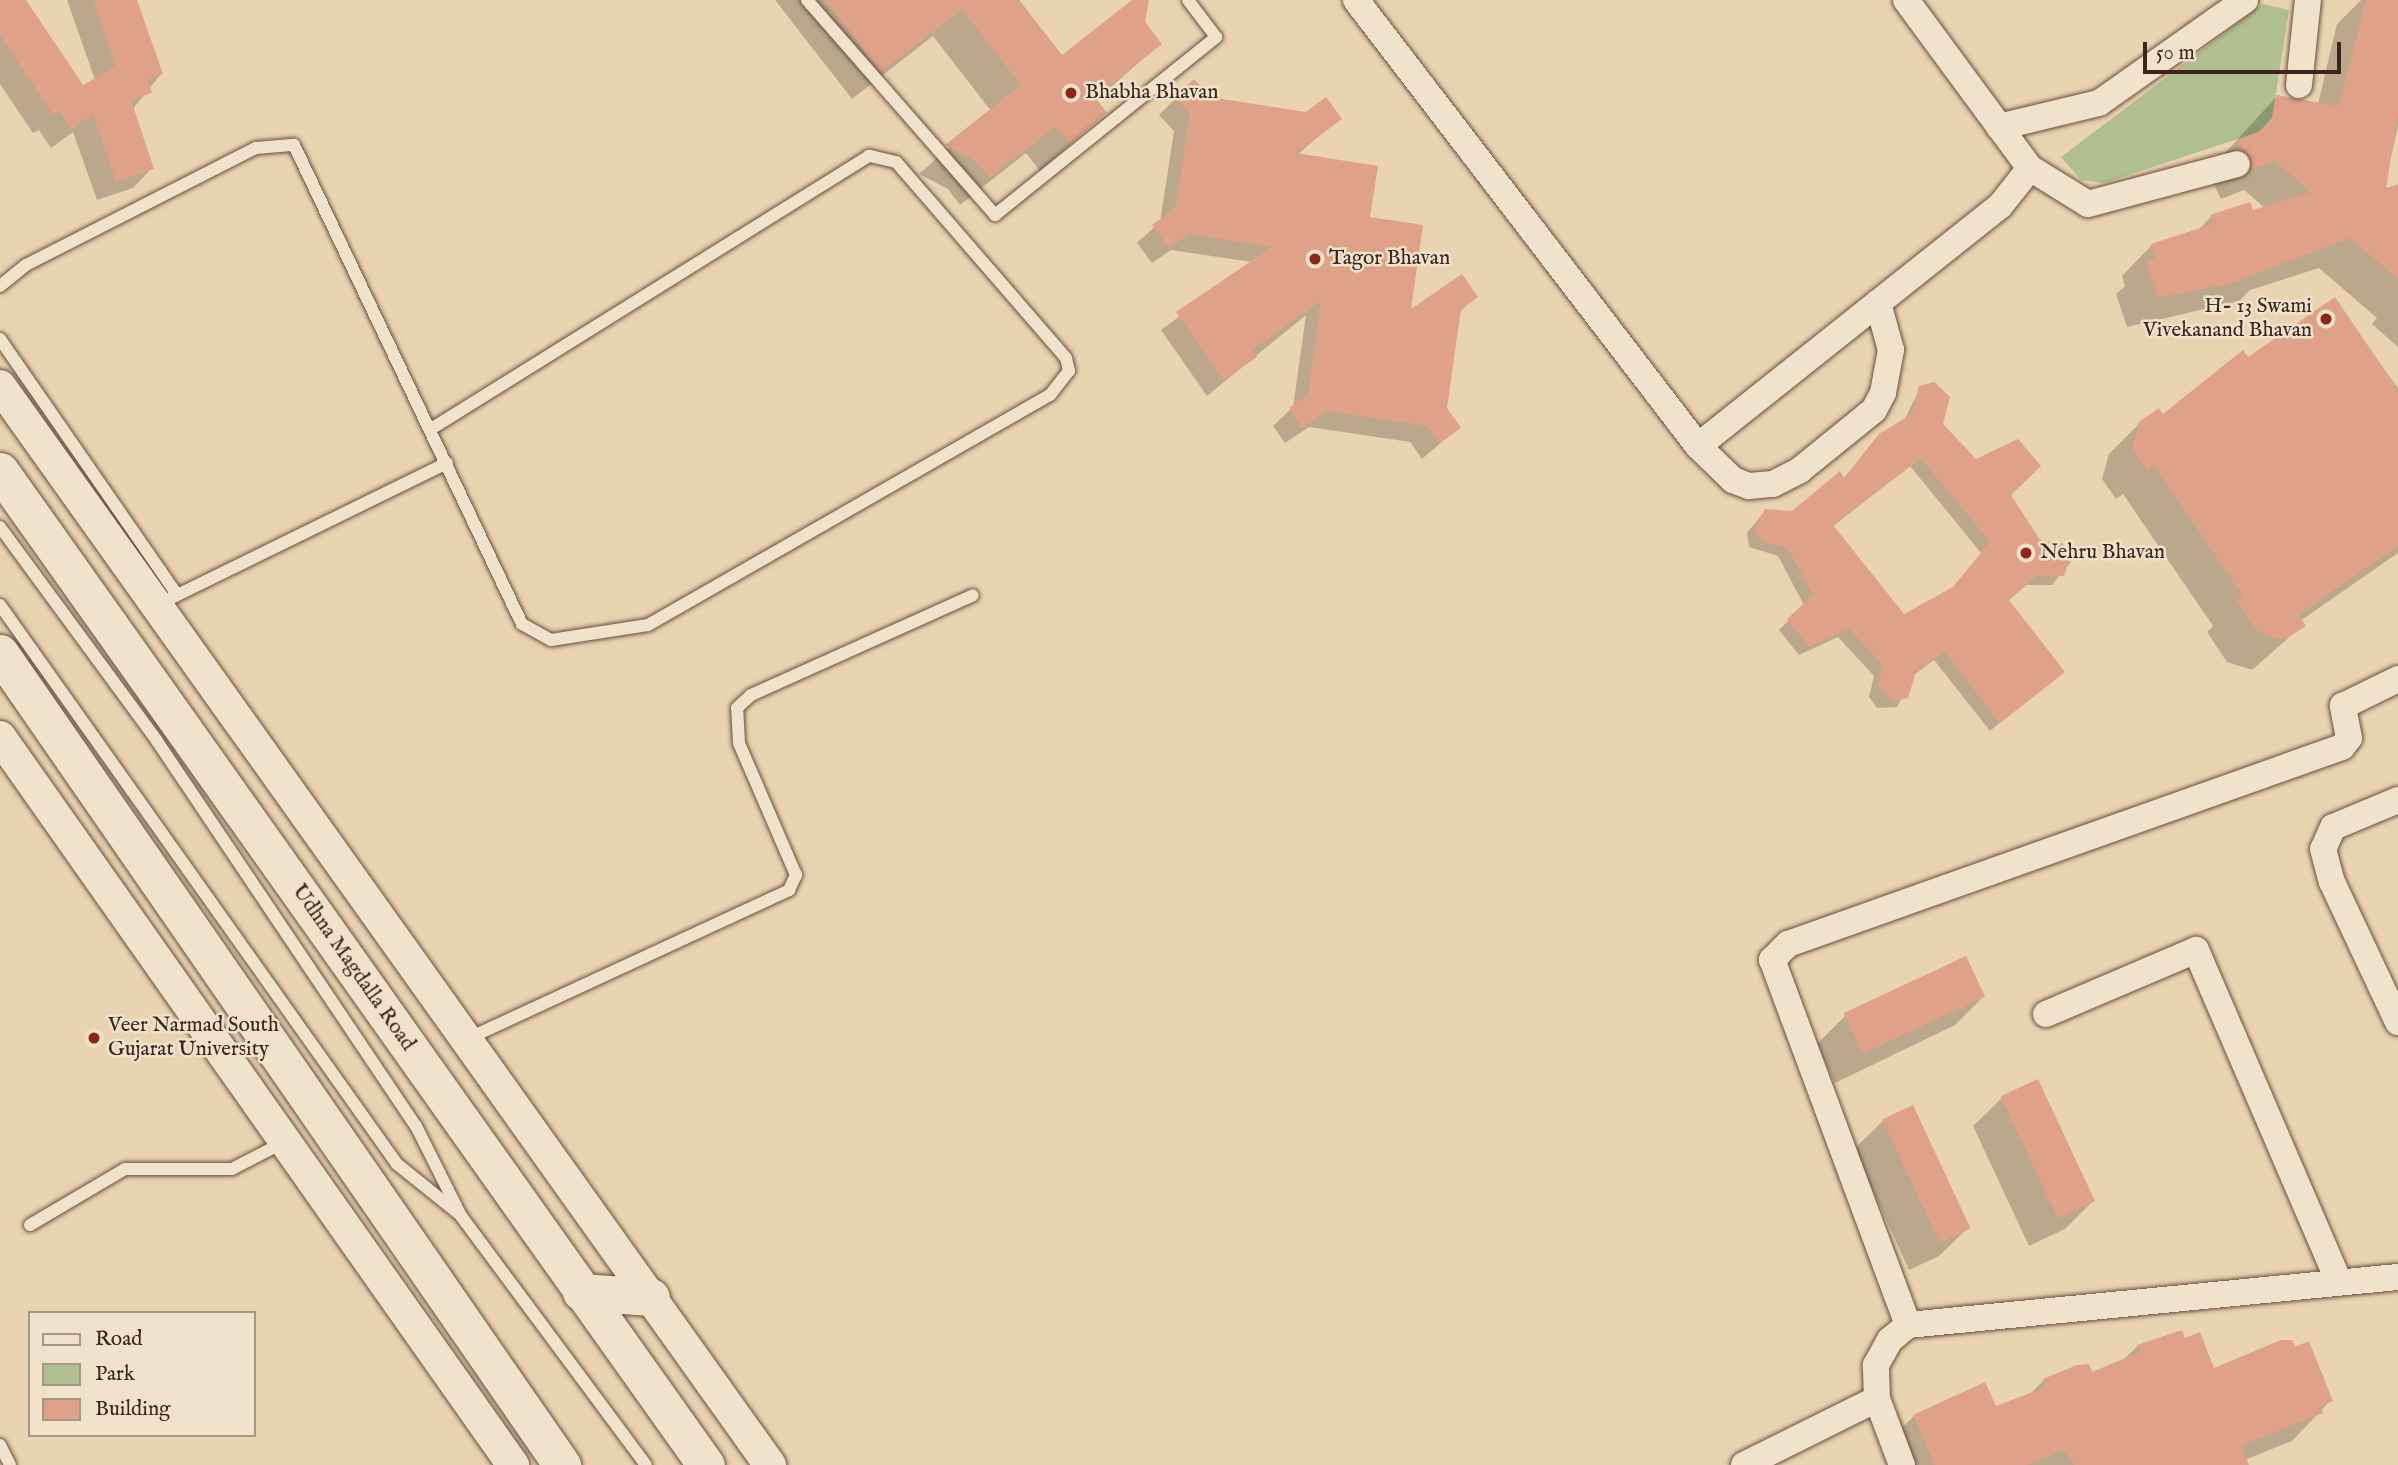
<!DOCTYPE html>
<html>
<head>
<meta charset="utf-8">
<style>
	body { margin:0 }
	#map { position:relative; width:2398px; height:1465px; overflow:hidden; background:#ead3b0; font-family:"IM FELL English",serif }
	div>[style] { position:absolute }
	.green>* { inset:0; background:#b0be90 }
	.shadow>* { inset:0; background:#0003 }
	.building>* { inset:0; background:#dfa188; transform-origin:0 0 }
	.roads { filter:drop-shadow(0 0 2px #675042) drop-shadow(0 0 2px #675042) }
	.service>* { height:12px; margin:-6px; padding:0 6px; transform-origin:6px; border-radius:6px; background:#f1e2cc }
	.minor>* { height:26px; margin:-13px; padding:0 13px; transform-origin:13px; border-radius:13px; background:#f1e2cc }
	.tertiary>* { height:32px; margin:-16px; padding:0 16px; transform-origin:16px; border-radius:16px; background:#f1e2cc }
	.secondary>* { height:37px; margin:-18.5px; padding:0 18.5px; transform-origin:18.5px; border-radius:18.5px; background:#f1e2cc }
	.dots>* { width:19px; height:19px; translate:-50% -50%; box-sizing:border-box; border:4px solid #f1e2cc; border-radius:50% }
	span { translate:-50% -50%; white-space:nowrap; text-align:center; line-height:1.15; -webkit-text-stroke:5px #f1e2cc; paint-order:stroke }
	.poi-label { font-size:21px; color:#3b251d }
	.left { translate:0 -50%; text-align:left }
	.right { translate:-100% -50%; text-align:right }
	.street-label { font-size:21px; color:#3b251d }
	.legend { position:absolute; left:28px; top:1311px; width:228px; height:126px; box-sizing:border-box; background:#f1e2cc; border:2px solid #a89686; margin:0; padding:9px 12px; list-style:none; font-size:21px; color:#3b251d }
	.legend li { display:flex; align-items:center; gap:14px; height:35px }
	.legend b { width:35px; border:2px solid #a89686 }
	.scale { position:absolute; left:2143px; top:42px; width:198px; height:32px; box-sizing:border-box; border:4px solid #3b251d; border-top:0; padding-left:9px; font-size:21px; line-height:24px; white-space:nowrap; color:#3b251d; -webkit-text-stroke:5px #f1e2cc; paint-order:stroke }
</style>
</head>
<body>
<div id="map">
	<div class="green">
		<div style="clip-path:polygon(2263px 4px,2289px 10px,2272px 118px,2259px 132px,2104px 183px,2081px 180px,2061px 157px)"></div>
	</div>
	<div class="shadow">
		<div style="clip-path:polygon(0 0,24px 0,82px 87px,95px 80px,67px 0,135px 0,161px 74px,132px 110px,152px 168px,133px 188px,97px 200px,73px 132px,51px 148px,39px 130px,33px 133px,0 84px)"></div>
		<div style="clip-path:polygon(775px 0,1019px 0,1062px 57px,1135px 0,1147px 0,1144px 23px,1160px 44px,1095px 101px,1105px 113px,1040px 171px,1026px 153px,960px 205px,948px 189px,919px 174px,991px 111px,933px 36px,852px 99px)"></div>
		<div style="clip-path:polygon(2361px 0,2398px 0,2398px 126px,2382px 198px,2398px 212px,2398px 347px,2372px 324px,2377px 318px,2319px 268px,2250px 290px,2239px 301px,2127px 327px,2116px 294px,2125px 286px,2122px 276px,2152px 245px,2197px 231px,2211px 217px,2265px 208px,2244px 190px,2221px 199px,2208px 172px,2276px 97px,2318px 104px,2337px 24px)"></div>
		<div style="clip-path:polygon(1176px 98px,1339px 119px,1297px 155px,1368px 218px,1409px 313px,1475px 297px,1458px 314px,1445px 409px,1458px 428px,1422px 459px,1410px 442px,1309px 427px,1285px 443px,1273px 426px,1293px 407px,1306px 315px,1207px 396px,1161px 330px,1252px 262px,1171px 250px,1152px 263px,1137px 243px,1160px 222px,1174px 131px,1159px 115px)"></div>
		<div style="clip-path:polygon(2334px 300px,2398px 388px,2398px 553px,2300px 621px,2303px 625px,2252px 670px,2227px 662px,2207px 632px,2213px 626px,2123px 494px,2116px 499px,2102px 479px,2109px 454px,2140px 423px,2162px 416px)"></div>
		<div style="clip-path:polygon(evenodd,1940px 387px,1948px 398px,1941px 425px,2009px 495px,2040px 542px,2061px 545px,2070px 563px,2052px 585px,2026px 585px,2008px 601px,2062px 672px,1990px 731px,1934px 660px,1914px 675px,1897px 707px,1877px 708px,1869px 697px,1874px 676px,1838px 637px,1799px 655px,1779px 630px,1804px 605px,1778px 556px,1749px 547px,1747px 533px,1765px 511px,1793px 513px,1843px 480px,1904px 421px,1920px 388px,1940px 387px,1910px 466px,1981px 553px,1951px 590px,1903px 616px,1832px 527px,1910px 466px)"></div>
		<div style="clip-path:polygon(1983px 997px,1955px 1025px,1835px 1083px,1817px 1044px,1845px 1016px)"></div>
		<div style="clip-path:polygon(2037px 1081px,2093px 1201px,2065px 1229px,2029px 1246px,1973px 1126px,2002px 1098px)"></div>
		<div style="clip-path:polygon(1913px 1107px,1968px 1228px,1939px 1256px,1909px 1270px,1854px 1149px,1883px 1121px)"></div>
		<div style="clip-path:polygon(2185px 1340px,2213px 1370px,2331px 1400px,2292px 1441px,2245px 1460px,2247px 1465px,1894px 1465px,1885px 1444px,1914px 1416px,1995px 1408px,2029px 1395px,2044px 1380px,2091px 1374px,2123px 1360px,2138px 1346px)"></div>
	</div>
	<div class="building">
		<div style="clip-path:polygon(0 0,26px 0,83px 85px,116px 66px,93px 0,137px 0,163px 74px,148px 79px,152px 93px,131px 100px,154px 169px,116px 182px,93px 114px,71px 129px,59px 111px,53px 115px,0 35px)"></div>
		<div style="clip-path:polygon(825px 0,1019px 0,1062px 55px,1132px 0,1149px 0,1145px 22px,1162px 44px,1095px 97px,1107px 113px,1070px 144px,1056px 126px,989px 178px,976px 161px,945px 145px,1021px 85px,962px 9px,881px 72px)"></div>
		<div style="clip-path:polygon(2366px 0,2398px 0,2398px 114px,2386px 188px,2398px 184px,2398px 279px,2350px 238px,2233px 283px,2157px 298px,2146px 262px,2156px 259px,2151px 244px,2213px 224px,2210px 215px,2250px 202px,2253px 210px,2311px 192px,2275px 161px,2252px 169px,2237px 140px,2259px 132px,2272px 118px,2276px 95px,2339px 106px)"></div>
		<div style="clip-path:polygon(1194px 79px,1210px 97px,1306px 112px,1326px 97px,1342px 119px,1296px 153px,1378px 166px,1370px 217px,1423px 225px,1411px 309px,1462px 274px,1478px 297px,1461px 309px,1447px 408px,1461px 428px,1440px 443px,1427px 426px,1327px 411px,1302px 428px,1289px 408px,1308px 394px,1321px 301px,1252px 350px,1257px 357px,1224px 380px,1176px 312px,1272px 247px,1189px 234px,1169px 248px,1152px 225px,1175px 208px,1190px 114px,1175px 97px)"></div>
		<div style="clip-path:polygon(2335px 297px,2398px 390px,2398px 546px,2298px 615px,2306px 626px,2284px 640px,2258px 632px,2236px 600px,2243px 596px,2194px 524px,2154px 465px,2147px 470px,2132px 448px,2139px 422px,2159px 408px,2163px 414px,2243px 350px,2248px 357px)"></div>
		<div style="clip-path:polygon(evenodd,1934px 382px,1950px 397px,1943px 424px,1976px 459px,2018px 439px,2041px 466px,2011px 495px,2041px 541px,2062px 543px,2071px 555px,2064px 576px,2037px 576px,2009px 600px,2065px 672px,2000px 723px,1944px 651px,1916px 672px,1908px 698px,1894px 701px,1878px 686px,1883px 665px,1849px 629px,1809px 647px,1787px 619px,1813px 595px,1787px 547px,1764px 543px,1755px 530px,1765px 509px,1792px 511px,1840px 471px,1844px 478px,1879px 434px,1912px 414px,1919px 386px,1934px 382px,1921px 458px,1990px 542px,1953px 587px,1904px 614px,1833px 525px,1921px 458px)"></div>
		<div style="left:1966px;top:956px;width:45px;height:135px;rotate:65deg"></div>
		<div style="left:2038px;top:1079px;width:135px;height:41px;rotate:65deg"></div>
		<div style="left:1913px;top:1105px;width:136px;height:34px;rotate:65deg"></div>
		<div style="clip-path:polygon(2182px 1330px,2185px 1338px,2200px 1332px,2214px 1368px,2281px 1340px,2292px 1340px,2295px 1347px,2309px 1341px,2333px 1401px,2320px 1406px,2323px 1413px,2241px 1446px,2249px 1465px,2075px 1465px,2064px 1450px,2027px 1465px,1935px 1465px,1913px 1415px,1985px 1382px,1996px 1406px,2046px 1387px,2043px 1379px,2077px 1365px,2089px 1364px,2092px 1372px,2140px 1352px,2137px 1345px)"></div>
	</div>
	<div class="roads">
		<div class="service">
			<div style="left:807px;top:0;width:286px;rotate:48.8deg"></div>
			<div style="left:995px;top:215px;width:284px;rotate:-38.8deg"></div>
			<div style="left:1216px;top:37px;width:46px;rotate:-127.1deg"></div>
			<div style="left:0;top:286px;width:33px;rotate:-39deg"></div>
			<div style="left:26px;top:265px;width:258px;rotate:-27deg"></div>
			<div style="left:256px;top:148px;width:38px;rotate:-5deg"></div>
			<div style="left:294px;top:145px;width:530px;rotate:64.55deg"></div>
			<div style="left:522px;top:624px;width:33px;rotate:29deg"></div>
			<div style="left:551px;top:640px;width:98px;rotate:-8.8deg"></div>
			<div style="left:648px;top:625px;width:463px;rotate:-29.8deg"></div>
			<div style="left:1050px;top:395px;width:31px;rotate:-52deg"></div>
			<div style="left:1069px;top:371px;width:13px;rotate:-103deg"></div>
			<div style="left:1066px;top:358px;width:259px;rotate:-130.9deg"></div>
			<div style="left:896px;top:162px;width:28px;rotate:-167deg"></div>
			<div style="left:869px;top:156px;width:516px;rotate:148.07deg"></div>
			<div style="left:0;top:339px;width:311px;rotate:55.3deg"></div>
			<div style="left:0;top:527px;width:265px;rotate:53.7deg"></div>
			<div style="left:157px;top:741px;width:464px;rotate:56.1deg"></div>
			<div style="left:416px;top:1126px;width:101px;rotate:63.4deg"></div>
			<div style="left:461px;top:1216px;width:310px;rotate:53.4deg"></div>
			<div style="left:0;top:605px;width:686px;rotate:54.62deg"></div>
			<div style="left:397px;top:1164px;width:78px;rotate:38.8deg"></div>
			<div style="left:157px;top:605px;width:323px;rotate:-26.1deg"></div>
			<div style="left:467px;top:1039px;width:355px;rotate:-24.8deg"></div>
			<div style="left:789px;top:890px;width:17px;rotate:-65deg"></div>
			<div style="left:796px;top:875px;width:144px;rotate:-113.4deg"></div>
			<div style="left:739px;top:743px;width:35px;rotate:-93deg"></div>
			<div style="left:737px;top:708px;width:19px;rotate:-43deg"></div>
			<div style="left:751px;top:695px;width:243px;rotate:-24.2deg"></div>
			<div style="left:30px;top:1225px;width:110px;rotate:-30.5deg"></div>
			<div style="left:125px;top:1169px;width:107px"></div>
			<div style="left:232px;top:1169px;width:59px;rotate:-27.4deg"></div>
			<div style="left:0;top:1445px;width:22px;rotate:63deg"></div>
		</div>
		<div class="minor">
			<div style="left:1356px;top:0;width:562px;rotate:52.52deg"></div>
			<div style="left:1698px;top:446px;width:386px;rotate:-38.5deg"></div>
			<div style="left:2000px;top:206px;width:48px;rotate:-51.7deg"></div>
			<div style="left:1906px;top:0;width:209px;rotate:53.6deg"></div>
			<div style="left:2030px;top:168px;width:68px;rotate:31.8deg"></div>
			<div style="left:2088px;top:204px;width:154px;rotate:-15deg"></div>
			<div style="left:2299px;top:85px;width:85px;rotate:-84deg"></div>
			<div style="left:1999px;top:127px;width:103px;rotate:-13.5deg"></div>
			<div style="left:2099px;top:103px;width:179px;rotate:-35.2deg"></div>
			<div style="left:1698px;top:446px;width:49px;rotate:44.2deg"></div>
			<div style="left:1733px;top:480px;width:17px;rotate:21deg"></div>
			<div style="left:1749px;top:486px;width:24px;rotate:-5deg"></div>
			<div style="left:1773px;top:484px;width:30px;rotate:-27deg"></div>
			<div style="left:1800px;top:470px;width:95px;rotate:-39deg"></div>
			<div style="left:1874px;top:410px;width:19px;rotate:-62deg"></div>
			<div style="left:1883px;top:393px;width:44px;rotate:-79.5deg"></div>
			<div style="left:1891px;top:350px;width:49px;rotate:-105.5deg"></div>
			<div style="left:2398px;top:800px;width:70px;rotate:157.4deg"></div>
			<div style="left:2333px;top:827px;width:24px;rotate:114deg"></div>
			<div style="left:2323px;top:849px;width:34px;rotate:75deg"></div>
			<div style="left:2332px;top:882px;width:155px;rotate:64.8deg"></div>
			<div style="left:2046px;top:1014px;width:163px;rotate:-23.1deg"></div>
			<div style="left:2196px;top:950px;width:358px;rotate:66.7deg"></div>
			<div style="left:1908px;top:1325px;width:390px;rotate:-110.4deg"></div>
			<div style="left:1772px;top:960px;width:23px;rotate:-45deg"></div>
			<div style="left:1788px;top:944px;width:588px;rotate:-19.58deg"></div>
			<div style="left:2342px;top:747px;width:11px;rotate:-52deg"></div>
			<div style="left:2349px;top:738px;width:33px;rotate:-101deg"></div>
			<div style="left:2343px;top:706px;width:61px;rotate:-26.1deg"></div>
			<div style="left:1744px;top:1465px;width:148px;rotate:-26.4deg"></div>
			<div style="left:1902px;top:1465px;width:71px;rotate:-110.7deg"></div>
			<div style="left:1877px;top:1399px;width:34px;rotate:-92deg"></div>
			<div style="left:1876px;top:1365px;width:29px;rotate:-61deg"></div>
			<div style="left:1890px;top:1340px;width:23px;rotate:-40deg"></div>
			<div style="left:1908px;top:1325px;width:492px;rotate:-5.6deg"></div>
		</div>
		<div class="tertiary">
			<div style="left:0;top:386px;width:1326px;rotate:54.49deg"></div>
			<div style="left:0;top:737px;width:891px;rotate:54.83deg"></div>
		</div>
		<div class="secondary">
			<div style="left:0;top:471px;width:1219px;rotate:54.62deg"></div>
			<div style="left:0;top:653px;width:988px;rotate:55.31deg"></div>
			<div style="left:581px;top:1292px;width:70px;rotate:4.1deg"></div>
		</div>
	</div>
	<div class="dots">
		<div style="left:1071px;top:93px;background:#8f2418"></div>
		<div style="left:1315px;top:259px;background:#8f2418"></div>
		<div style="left:2326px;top:319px;background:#8f2418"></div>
		<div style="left:2026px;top:553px;background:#8f2418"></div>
		<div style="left:94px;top:1038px;background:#8f2418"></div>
	</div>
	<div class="poi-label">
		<span class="left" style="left:1085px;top:93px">Bhabha Bhavan</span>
		<span class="left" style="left:1329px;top:259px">Tagor Bhavan</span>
		<span class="right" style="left:2312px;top:319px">H- 13 Swami<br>Vivekanand Bhavan</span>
		<span class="left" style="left:2040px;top:553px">Nehru Bhavan</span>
		<span class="left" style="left:108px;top:1038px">Veer Narmad South<br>Gujarat University</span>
	</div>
	<div class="street-label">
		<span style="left:353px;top:968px;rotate:55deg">Udhna Magdalla Road</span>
	</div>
	<ul class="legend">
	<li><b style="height:9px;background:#f1e2cc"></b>Road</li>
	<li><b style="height:19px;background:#b0be90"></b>Park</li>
	<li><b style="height:19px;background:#dfa188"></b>Building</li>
	</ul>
	<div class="scale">50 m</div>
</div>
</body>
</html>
